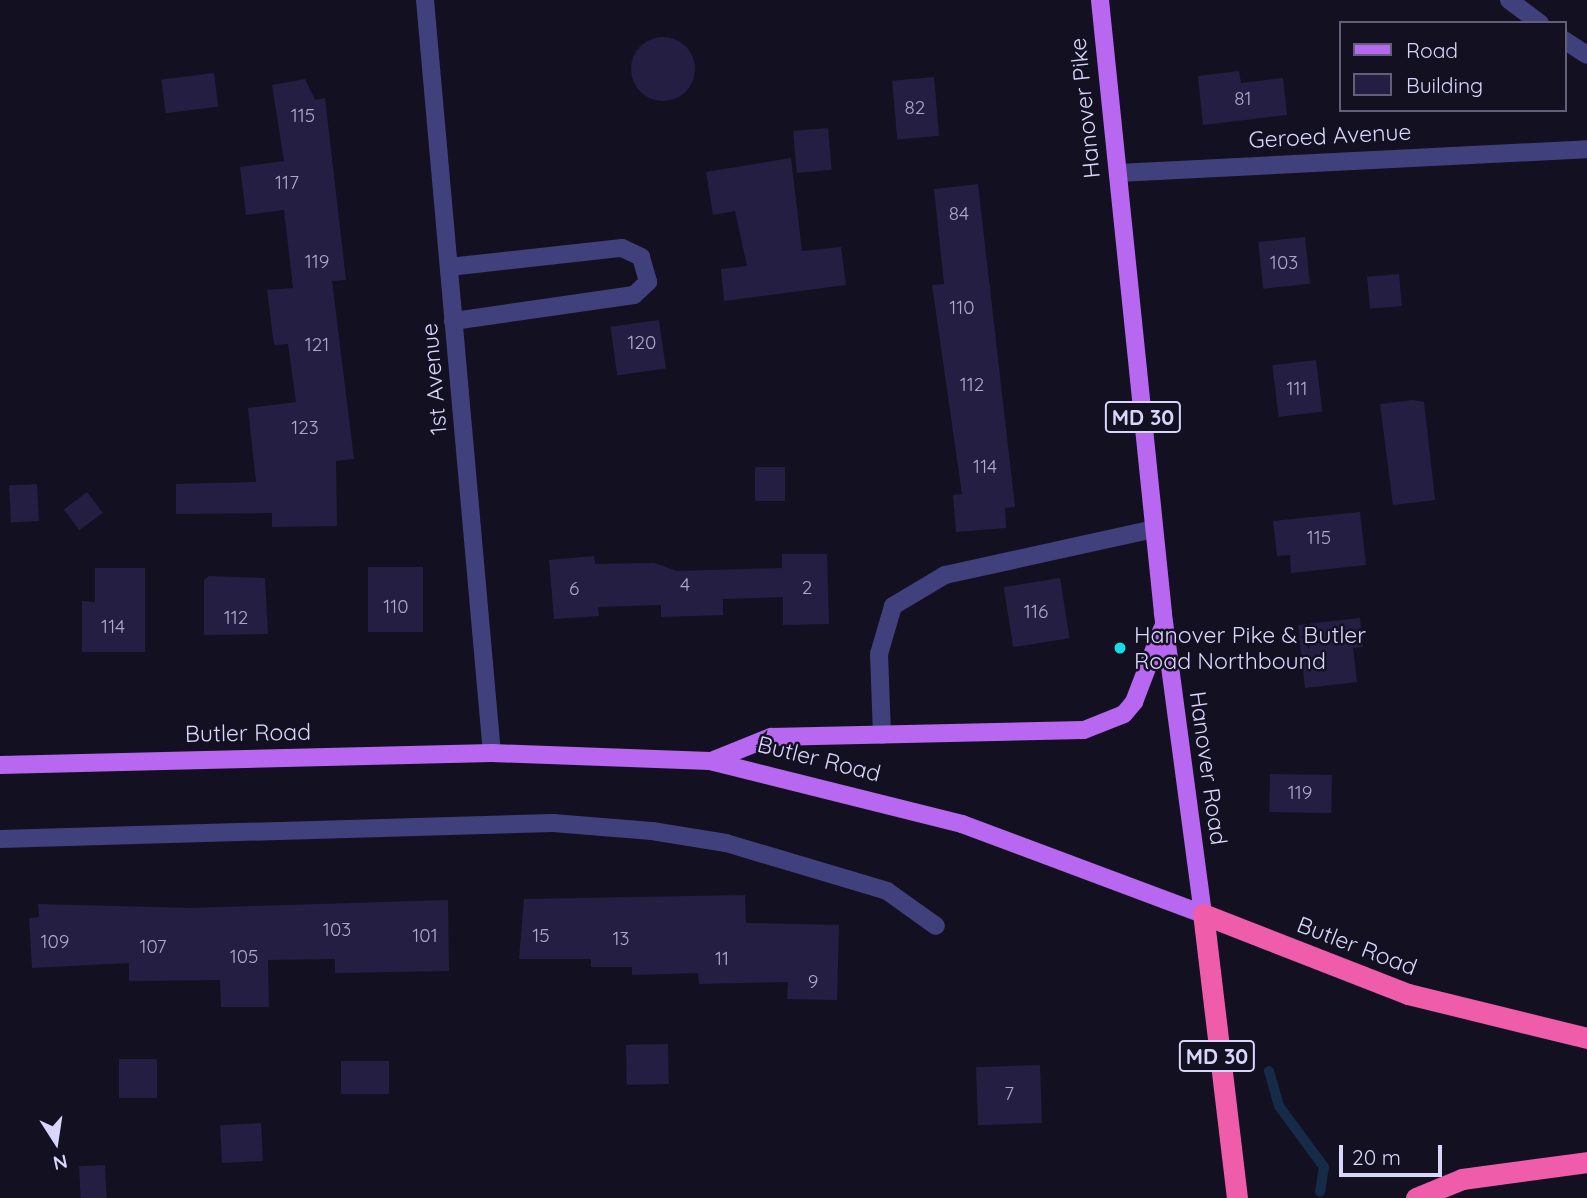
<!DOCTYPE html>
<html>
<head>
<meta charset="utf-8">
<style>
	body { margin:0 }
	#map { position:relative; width:1587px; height:1198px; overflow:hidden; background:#131022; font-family:Quicksand,sans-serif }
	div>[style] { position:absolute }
	.stream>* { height:10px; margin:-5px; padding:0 5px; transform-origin:5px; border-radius:5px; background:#152b48 }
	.building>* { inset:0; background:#241e42; transform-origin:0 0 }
	.round { border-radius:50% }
	.minor>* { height:18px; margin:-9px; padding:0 9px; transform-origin:9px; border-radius:9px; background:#40407d }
	.major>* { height:18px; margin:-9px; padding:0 9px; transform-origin:9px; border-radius:9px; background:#b767f0 }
	.highway>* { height:21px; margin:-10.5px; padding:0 10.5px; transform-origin:10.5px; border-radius:10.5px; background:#ef5caa }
	.dots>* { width:19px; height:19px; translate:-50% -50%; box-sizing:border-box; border:4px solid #131022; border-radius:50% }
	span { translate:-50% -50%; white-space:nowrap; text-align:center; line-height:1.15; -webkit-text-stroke:5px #131022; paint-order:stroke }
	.number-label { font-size:19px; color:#aba8cd }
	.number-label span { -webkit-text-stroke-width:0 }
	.shield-label span { padding:2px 5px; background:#131022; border:2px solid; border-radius:5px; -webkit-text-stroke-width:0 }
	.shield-label { font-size:21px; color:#d8d6fb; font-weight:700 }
	.street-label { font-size:23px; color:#d8d6fb }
	.poi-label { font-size:23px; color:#d8d6fb }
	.left { translate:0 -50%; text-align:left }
	.legend { position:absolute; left:1339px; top:21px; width:228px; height:91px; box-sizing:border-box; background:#131022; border:2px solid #625f79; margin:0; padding:9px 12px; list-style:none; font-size:21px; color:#d8d6fb }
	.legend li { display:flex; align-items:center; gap:14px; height:35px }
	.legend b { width:35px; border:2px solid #625f79 }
	.north { position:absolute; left:21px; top:1107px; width:70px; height:70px; -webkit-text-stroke:5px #131022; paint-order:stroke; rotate:168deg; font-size:19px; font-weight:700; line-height:28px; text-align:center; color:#d8d6fb }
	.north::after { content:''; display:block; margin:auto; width:24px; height:32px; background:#d8d6fb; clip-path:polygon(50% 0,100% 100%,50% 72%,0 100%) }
	.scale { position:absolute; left:1339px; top:1145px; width:103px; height:32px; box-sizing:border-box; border:4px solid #d8d6fb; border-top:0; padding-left:9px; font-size:21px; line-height:24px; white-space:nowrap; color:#d8d6fb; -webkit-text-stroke:5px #131022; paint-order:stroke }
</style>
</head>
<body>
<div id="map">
	<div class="stream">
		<div style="left:1269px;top:1071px;width:36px;rotate:74deg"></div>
		<div style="left:1279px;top:1106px;width:76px;rotate:53.6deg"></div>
		<div style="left:1324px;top:1167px;width:25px;rotate:99deg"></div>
	</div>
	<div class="building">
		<div class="round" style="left:631px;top:37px;width:64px;height:64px"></div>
		<div style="clip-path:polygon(1239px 71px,1241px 83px,1283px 78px,1287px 115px,1203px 125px,1198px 76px)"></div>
		<div style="left:214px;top:73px;width:34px;height:53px;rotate:83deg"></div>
		<div style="left:934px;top:77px;width:59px;height:42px;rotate:85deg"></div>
		<div style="clip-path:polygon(305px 79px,315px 100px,325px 98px,346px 280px,332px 281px,354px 459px,336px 461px,337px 526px,272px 527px,272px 513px,176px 514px,176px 484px,256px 482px,248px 408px,296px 402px,288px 344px,274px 345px,267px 290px,293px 288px,284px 210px,246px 215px,240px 167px,284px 161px,272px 85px)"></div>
		<div style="left:828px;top:128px;width:42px;height:35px;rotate:85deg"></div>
		<div style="clip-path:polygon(791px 158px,802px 251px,841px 247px,846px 285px,724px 301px,721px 269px,747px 266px,735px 211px,713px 215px,706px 172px)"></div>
		<div style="clip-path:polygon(978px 184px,1015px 507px,1005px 508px,1006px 528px,956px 532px,953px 495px,962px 494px,932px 285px,944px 284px,934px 189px)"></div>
		<div style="left:1305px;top:237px;width:47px;height:47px;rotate:84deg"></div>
		<div style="left:1399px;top:274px;width:32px;height:32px;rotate:85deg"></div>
		<div style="left:659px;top:320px;width:49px;height:49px;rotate:82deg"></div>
		<div style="left:1316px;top:360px;width:52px;height:44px;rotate:83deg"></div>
		<div style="clip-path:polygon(1413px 400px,1424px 402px,1435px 500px,1393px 505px,1380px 404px)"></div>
		<div style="left:755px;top:467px;width:30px;height:34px"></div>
		<div style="left:37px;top:484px;width:37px;height:28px;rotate:87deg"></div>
		<div style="left:87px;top:492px;width:26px;height:29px;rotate:53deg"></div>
		<div style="clip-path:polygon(1360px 512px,1366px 565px,1291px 573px,1290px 555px,1277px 556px,1273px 521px)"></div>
		<div style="clip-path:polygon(782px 554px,827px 554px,829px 624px,783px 625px,783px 597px,723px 599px,723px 615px,661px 617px,661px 605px,598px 607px,599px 616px,554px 619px,549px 560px,594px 556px,595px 564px,654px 563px,677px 571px,782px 568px)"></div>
		<div style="left:423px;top:567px;width:65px;height:55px;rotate:90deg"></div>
		<div style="clip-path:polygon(95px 568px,145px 568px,145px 652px,82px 652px,82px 601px,95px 602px)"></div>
		<div style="clip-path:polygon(209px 576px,265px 578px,268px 634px,204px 635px,204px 580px)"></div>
		<div style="left:1060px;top:578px;width:61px;height:57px;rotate:81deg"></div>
		<div style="clip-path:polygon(1360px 618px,1363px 647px,1353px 648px,1357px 682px,1305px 688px,1298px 625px)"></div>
		<div style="left:1270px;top:774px;width:62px;height:38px;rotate:1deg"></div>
		<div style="clip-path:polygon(745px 895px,746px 923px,839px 925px,837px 1000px,787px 999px,788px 982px,699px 984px,698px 973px,632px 975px,632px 967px,591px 967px,591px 959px,519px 959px,524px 899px)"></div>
		<div style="clip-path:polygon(448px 900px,449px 971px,335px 973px,335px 959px,268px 960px,269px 1007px,221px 1007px,220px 980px,129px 981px,129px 963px,32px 968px,29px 918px,39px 917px,38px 904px,190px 908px)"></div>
		<div style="left:668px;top:1044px;width:40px;height:42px;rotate:89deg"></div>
		<div style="left:119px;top:1059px;width:38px;height:39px"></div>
		<div style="left:341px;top:1061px;width:48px;height:33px"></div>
		<div style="left:1040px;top:1065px;width:58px;height:64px;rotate:88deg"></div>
		<div style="left:261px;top:1123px;width:38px;height:41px;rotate:87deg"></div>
		<div style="left:105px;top:1165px;width:33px;height:26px;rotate:87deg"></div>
	</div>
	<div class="minor">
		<div style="left:425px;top:0;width:756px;rotate:84.92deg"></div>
		<div style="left:1509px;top:0;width:39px;rotate:37deg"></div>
		<div style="left:1564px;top:40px;width:27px;rotate:33deg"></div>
		<div style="left:1118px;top:173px;width:470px;rotate:-2.9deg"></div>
		<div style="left:449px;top:267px;width:174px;rotate:-6.3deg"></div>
		<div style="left:622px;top:248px;width:21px;rotate:25deg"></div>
		<div style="left:641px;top:257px;width:26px;rotate:74deg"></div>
		<div style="left:648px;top:282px;width:19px;rotate:137deg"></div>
		<div style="left:634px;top:295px;width:183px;rotate:171.8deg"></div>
		<div style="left:882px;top:735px;width:81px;rotate:-92.1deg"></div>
		<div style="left:879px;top:654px;width:50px;rotate:-73.7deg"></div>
		<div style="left:893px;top:606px;width:61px;rotate:-30.8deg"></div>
		<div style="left:945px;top:575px;width:214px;rotate:-12.4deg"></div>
		<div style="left:0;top:839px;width:553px;rotate:-1.66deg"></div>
		<div style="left:553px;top:823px;width:99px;rotate:4.6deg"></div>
		<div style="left:652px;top:831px;width:75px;rotate:9.2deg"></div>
		<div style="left:726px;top:843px;width:168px;rotate:16.6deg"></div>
		<div style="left:887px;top:891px;width:60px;rotate:35.5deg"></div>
	</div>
	<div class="major">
		<div style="left:711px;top:761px;width:65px;rotate:-21.8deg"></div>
		<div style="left:771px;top:737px;width:313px;rotate:-1.3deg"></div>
		<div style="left:1084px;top:730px;width:43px;rotate:-21.8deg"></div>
		<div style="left:1124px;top:714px;width:16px;rotate:-50deg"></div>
		<div style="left:1134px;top:702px;width:78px;rotate:-69deg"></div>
		<div style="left:0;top:765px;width:492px;rotate:-1.4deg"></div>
		<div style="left:492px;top:753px;width:218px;rotate:2.1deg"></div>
		<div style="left:710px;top:761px;width:260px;rotate:14deg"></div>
		<div style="left:962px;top:824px;width:257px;rotate:20.5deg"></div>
		<div style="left:1203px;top:914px;width:304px;rotate:-97.6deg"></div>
		<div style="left:1163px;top:613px;width:616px;rotate:-95.87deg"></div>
	</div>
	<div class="highway">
		<div style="left:1237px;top:1198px;width:286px;rotate:-96.8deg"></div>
		<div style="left:1203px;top:914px;width:220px;rotate:21.3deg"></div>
		<div style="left:1408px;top:994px;width:184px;rotate:13.8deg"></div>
		<div style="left:1416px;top:1198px;width:50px;rotate:-22.4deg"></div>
		<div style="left:1462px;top:1179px;width:126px;rotate:-7.7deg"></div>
	</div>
	<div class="dots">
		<div style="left:1120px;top:648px;background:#16dce7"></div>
	</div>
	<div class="number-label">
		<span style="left:1243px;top:99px">81</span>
		<span style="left:915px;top:108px">82</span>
		<span style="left:303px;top:116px">115</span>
		<span style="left:287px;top:183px">117</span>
		<span style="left:959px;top:214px">84</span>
		<span style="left:317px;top:262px">119</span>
		<span style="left:1284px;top:263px">103</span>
		<span style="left:962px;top:308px">110</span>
		<span style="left:642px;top:343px">120</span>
		<span style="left:317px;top:345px">121</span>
		<span style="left:972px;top:385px">112</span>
		<span style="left:1297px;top:389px">111</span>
		<span style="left:305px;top:428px">123</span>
		<span style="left:985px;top:467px">114</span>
		<span style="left:1319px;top:538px">115</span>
		<span style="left:685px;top:585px">4</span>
		<span style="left:807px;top:588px">2</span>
		<span style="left:574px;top:589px">6</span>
		<span style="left:396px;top:607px">110</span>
		<span style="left:1036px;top:612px">116</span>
		<span style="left:236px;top:618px">112</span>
		<span style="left:113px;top:627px">114</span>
		<span style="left:1300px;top:793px">119</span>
		<span style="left:337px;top:930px">103</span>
		<span style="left:425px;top:936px">101</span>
		<span style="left:541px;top:936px">15</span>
		<span style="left:621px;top:939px">13</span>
		<span style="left:55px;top:942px">109</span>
		<span style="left:153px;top:947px">107</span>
		<span style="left:244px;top:957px">105</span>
		<span style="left:722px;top:959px">11</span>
		<span style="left:813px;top:982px">9</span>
		<span style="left:1009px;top:1094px">7</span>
	</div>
	<div class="shield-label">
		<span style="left:1143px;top:417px">MD 30</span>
		<span style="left:1217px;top:1056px">MD 30</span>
	</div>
	<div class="street-label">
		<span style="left:1085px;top:108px;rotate:-96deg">Hanover Pike</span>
		<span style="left:1330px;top:136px;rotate:-3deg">Geroed Avenue</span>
		<span style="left:434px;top:379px;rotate:-95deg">1st Avenue</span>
		<span style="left:248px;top:733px;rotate:-1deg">Butler Road</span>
		<span style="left:819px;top:759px;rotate:14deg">Butler Road</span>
		<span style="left:1208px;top:768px;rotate:82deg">Hanover Road</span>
		<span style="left:1357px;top:946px;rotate:21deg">Butler Road</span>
	</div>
	<div class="poi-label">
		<span class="left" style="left:1134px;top:648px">Hanover Pike &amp; Butler<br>Road Northbound</span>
	</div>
	<ul class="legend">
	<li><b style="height:9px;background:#b767f0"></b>Road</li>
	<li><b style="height:19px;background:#241e42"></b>Building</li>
	</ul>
	<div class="north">N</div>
	<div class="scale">20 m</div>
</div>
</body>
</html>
